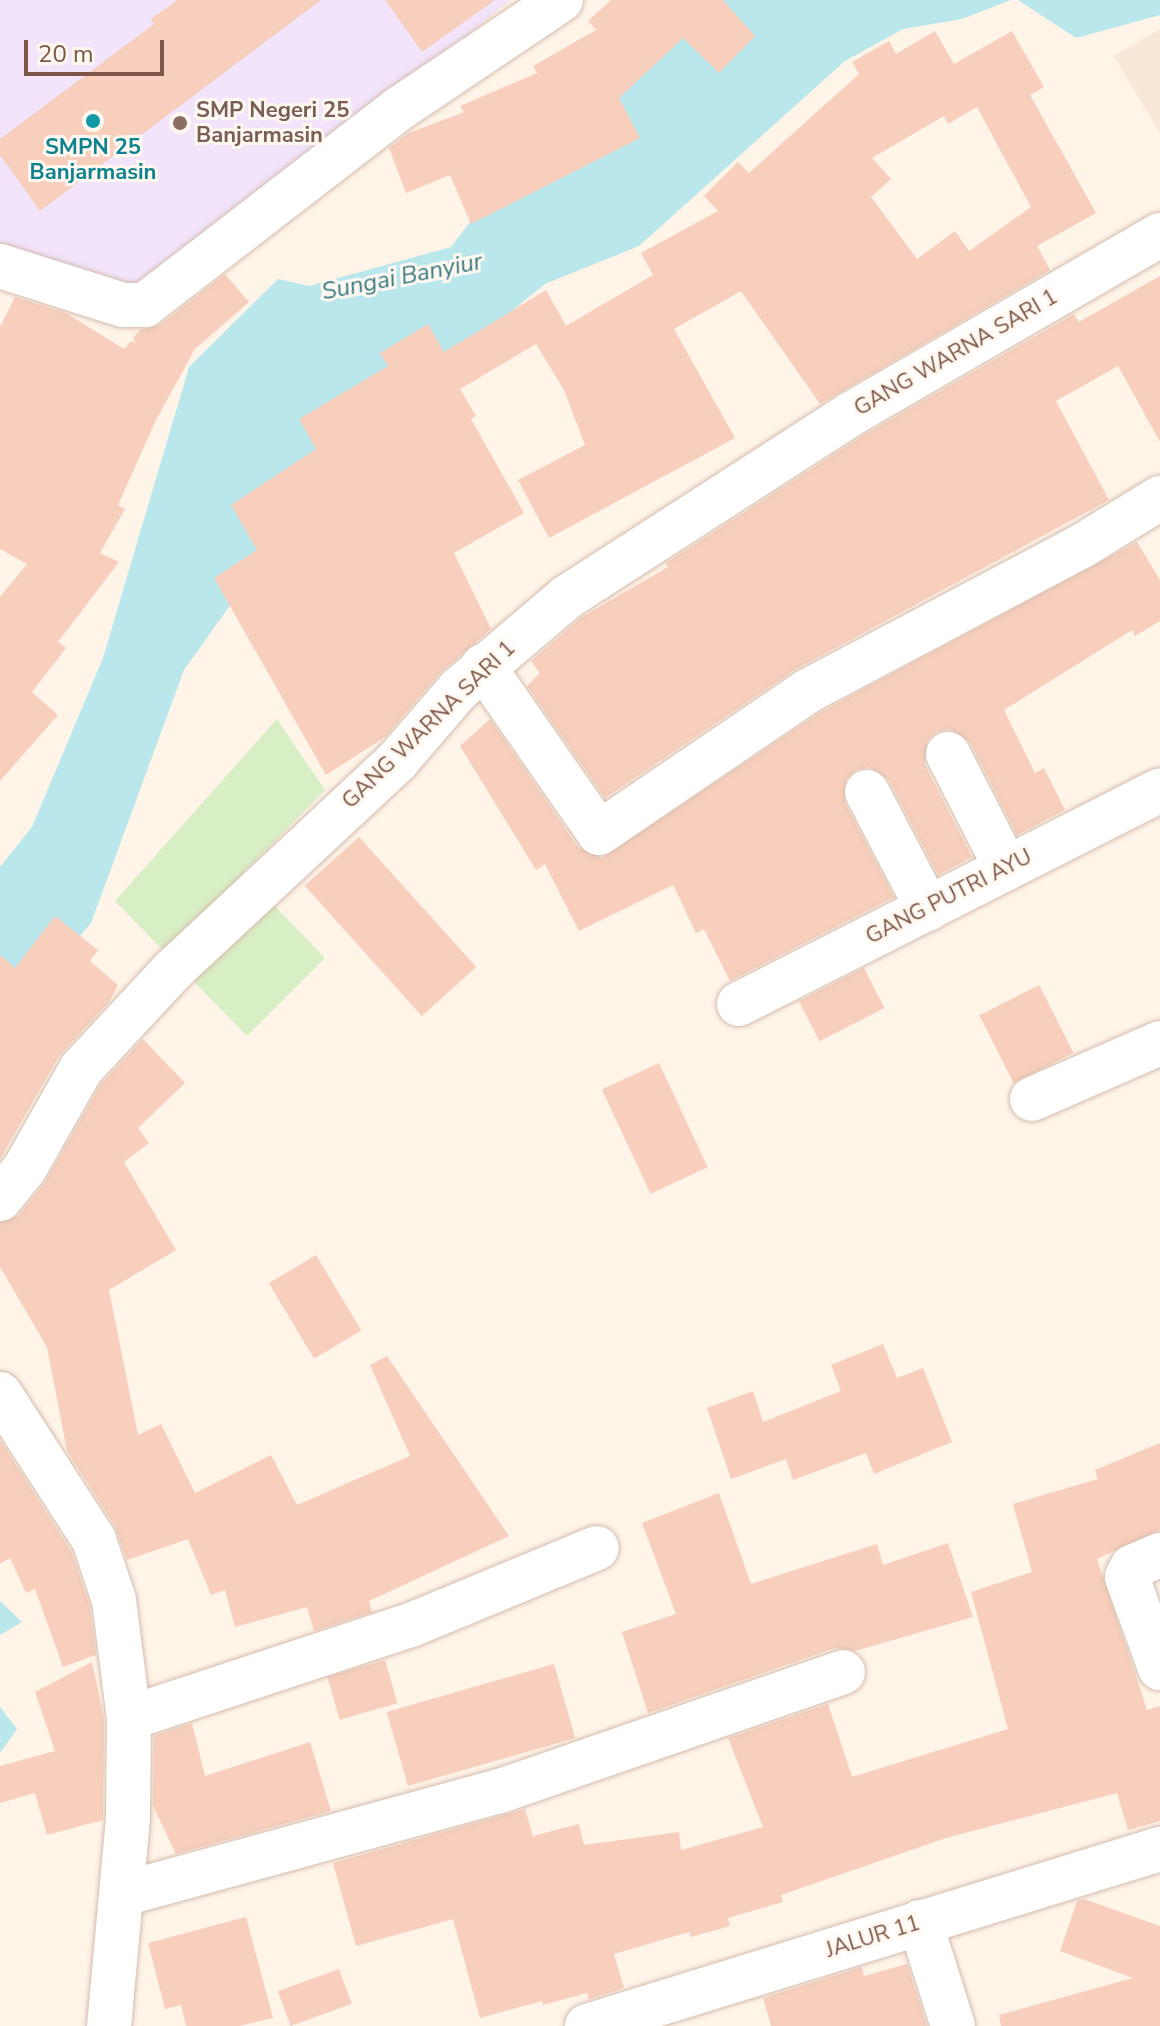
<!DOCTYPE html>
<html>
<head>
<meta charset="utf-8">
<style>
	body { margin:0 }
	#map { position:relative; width:1160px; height:2026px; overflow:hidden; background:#fef4e8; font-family:"Nunito Sans",sans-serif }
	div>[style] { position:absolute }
	.residential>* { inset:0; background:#f9e8d8 }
	.education>* { inset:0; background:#f1e4fb }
	.green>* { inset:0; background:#d8eec4 }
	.water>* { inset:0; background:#b9e7eb }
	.building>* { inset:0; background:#f7cfbc; transform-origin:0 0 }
	.roads { filter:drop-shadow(0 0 2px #d5bcae) drop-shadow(0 0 2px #d5bcae) }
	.minor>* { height:44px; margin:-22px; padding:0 22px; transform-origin:22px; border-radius:22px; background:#fff }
	.dots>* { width:22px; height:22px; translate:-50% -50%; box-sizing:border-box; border:4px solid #fff8f0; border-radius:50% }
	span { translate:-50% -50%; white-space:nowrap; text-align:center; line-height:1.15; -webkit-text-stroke:6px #fff8f0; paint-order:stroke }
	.education-label { font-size:22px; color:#785e54; font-weight:700 }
	.left { translate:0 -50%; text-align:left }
	.culture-label { font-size:22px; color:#0d838f; font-weight:700 }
	.street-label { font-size:22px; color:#7c5748 }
	.water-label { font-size:24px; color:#3a7c82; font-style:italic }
	.scale { position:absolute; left:24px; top:40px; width:140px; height:36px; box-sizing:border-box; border:4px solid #7c5748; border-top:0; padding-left:10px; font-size:24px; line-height:28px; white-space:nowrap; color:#7c5748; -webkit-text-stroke:6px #fff8f0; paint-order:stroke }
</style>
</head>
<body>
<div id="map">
	<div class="residential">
		<div style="clip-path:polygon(1160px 29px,1160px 133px,1113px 56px)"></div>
	</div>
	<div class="education">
		<div style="clip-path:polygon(0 0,510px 0,141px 302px,0 247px)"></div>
	</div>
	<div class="green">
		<div style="clip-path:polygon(277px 719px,325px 790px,243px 873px,325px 958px,247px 1036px,115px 901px)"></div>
	</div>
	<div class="water">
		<div style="clip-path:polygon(659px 0,1011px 0,962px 19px,903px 29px,845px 61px,639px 246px,545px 284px,446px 364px,260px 563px,184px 670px,91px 923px,69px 949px,0 1001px,0 867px,32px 827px,103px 658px,189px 367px,278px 279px,309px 286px,451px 247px,470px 222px,507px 139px)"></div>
		<div style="clip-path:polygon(1018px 0,1160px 0,1160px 15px,1076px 38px)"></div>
		<div style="clip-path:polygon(0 1601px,22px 1622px,0 1635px)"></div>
		<div style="clip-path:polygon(0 1707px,17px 1729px,0 1753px)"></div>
	</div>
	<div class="building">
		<div style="clip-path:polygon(177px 0,321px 0,40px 211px,0 155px,0 139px,154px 24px,151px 19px)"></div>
		<div style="clip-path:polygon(385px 0,495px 0,422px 52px)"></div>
		<div style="clip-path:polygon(611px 0,723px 0,755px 36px,719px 73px,683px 38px,619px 98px,640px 138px,471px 224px,450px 175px,406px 193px,389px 148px,409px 133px,464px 112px,460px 106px,537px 73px,533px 66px,596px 30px,588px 21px)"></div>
		<div style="clip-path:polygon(evenodd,935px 31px,954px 64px,1012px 31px,1044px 87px,1030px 95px,1096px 213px,1037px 246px,1050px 270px,820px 404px,741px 291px,674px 329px,735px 438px,549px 538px,518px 480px,585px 445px,564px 390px,536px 344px,460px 389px,476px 416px,471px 419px,524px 513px,454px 553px,491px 629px,440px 673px,385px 737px,326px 775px,214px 578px,257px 550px,231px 505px,316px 449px,299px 419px,388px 366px,380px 353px,428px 324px,444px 352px,546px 290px,566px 326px,653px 275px,641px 253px,718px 211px,704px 196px,738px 162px,749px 173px,859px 74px,852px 62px,889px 41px,896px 54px,935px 31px,977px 107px,1031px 207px,969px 251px,955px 231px,917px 259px,871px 197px,891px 179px,872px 158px,944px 116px,948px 124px,977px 107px)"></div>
		<div style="clip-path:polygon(225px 274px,249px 302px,195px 349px,156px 420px,118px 505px,125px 509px,100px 553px,119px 562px,58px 642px,66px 648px,32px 692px,58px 715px,0 781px,0 597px,27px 564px,0 549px,0 327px,15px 297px,66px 313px,124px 349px,131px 341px,136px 343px,133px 338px,140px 330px,160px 325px)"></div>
		<div style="clip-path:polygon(1160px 276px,1160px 442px,1118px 366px,1056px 401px,1109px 500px,796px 669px,605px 798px,527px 686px,540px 673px,531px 661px,582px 617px,668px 567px,666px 563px,864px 435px,1074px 314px,1079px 322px)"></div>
		<div style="clip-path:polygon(1137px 542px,1160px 580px,1160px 621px,1135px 636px,1132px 630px,1004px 710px,1035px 773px,1044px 768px,1065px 810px,1017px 835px,970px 742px,950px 729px,936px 732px,927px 741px,925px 765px,972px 857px,938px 875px,889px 780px,869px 767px,856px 770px,846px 779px,845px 803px,894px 897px,730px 981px,704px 929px,696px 933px,673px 885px,579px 931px,545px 864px,536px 870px,460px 746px,490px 719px,578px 847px,602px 858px,821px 712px)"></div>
		<div style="left:359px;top:837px;width:175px;height:73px;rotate:48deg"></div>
		<div style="clip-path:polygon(55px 916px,98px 950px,90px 961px,118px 985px,109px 1002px,59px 1056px,0 1159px,0 955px,15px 968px)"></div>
		<div style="left:864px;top:968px;width:45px;height:73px;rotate:63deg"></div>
		<div style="left:1039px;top:985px;width:76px;height:67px;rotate:63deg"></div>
		<div style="clip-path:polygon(143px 1039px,185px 1083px,138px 1128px,149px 1143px,124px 1162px,176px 1250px,109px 1290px,138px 1435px,161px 1424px,195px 1493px,271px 1455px,297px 1505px,410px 1456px,370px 1365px,387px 1356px,509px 1536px,369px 1601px,372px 1612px,314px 1631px,307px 1607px,235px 1627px,225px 1590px,211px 1595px,188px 1539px,127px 1560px,115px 1526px,67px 1451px,47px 1347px,0 1267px,0 1223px,19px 1215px,44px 1184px,101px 1084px)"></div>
		<div style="left:659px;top:1063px;width:115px;height:63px;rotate:65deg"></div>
		<div style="left:316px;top:1255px;width:88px;height:55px;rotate:59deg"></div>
		<div style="clip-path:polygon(883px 1344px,897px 1378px,923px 1368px,952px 1442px,874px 1474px,866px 1453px,793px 1480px,786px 1459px,731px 1479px,707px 1408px,753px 1391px,763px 1422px,841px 1391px,831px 1365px)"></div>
		<div style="clip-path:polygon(0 1440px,71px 1551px,90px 1606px,96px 1655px,63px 1667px,35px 1589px,26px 1593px,10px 1558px,0 1564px)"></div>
		<div style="clip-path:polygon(1160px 1443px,1160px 1530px,1097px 1559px,1147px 1710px,1160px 1706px,1160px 1821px,1128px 1830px,1117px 1793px,946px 1838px,781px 1895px,783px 1902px,728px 1918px,730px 1926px,691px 1937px,689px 1932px,614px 1954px,624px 1988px,589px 1999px,587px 1993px,543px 2005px,542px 2001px,480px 2018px,453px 1919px,356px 1946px,333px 1863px,525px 1809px,533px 1836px,579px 1824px,584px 1845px,679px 1832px,681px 1850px,763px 1827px,728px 1738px,828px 1704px,852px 1777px,1008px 1729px,971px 1592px,1032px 1572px,1013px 1504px,1098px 1479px,1095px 1470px)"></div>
		<div style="clip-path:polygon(719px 1493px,751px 1584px,877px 1544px,883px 1565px,948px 1543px,973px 1617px,855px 1651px,835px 1648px,648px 1713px,622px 1632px,676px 1614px,642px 1523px)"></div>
		<div style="left:385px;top:1660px;width:45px;height:60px;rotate:74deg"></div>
		<div style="clip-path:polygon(92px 1662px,104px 1719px,103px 1820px,47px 1835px,35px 1793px,0 1803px,0 1766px,55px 1751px,35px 1692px)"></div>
		<div style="left:554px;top:1664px;width:77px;height:174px;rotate:74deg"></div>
		<div style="clip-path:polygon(192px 1723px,205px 1776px,310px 1742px,331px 1811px,176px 1854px,153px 1806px,154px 1736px)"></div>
		<div style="clip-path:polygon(1084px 1899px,1160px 1926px,1160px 2026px,1001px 2026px,999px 2015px,1133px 1978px,1060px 1951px,1077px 1901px)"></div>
		<div style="clip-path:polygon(246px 1917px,273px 2018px,240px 2026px,186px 2026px,181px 2005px,165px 2009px,148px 1943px)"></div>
		<div style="clip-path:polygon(907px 1964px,927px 2026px,771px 2026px,763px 1998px,862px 1967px,864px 1976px)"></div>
		<div style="left:339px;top:1969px;width:37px;height:65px;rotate:70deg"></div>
	</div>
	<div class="roads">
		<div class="minor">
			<div style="left:0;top:266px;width:129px;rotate:17.6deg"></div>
			<div style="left:123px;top:305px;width:22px"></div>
			<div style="left:145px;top:305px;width:322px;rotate:-37.7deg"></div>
			<div style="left:400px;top:108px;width:194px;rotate:-33.9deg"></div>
			<div style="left:483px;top:666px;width:203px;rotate:55.2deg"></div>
			<div style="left:599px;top:833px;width:253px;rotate:-34.2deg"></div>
			<div style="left:808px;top:691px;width:310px;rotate:-27.9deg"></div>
			<div style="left:1082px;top:546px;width:92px;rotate:-31.6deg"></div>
			<div style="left:948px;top:754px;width:128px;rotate:63deg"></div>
			<div style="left:867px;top:792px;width:132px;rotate:62.5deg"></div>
			<div style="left:739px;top:1004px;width:472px;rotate:-26.9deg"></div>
			<div style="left:1032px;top:1099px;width:140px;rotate:-23.6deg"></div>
			<div style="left:0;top:1199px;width:40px;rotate:-51deg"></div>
			<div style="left:25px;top:1168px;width:114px;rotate:-60.5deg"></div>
			<div style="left:81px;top:1069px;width:134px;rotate:-47.1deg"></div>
			<div style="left:172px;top:971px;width:308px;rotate:-43deg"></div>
			<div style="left:397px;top:761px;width:95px;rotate:-49.3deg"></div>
			<div style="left:459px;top:689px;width:142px;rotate:-40.4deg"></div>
			<div style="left:567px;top:597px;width:338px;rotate:-32.8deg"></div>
			<div style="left:851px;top:414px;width:357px;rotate:-30.1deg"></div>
			<div style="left:0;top:1394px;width:174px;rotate:57.2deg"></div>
			<div style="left:94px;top:1540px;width:63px;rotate:71.6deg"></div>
			<div style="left:114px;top:1600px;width:119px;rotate:82.8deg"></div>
			<div style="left:129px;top:1718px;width:100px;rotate:90.6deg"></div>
			<div style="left:128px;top:1818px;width:209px;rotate:95.2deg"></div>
			<div style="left:1160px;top:1555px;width:30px;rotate:157deg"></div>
			<div style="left:1132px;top:1567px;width:11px;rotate:117deg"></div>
			<div style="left:1127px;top:1577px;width:97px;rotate:70.1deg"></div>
			<div style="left:129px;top:1718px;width:297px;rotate:-18.3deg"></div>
			<div style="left:411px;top:1625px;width:201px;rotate:-22.5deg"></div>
			<div style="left:123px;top:1894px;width:391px;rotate:-15.3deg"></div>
			<div style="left:500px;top:1791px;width:363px;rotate:-19.1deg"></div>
			<div style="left:920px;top:1922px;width:109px;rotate:72.4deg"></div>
			<div style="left:587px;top:2026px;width:600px;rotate:-17.17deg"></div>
		</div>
	</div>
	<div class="dots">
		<div style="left:93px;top:121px;background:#0f9aa8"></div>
		<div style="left:180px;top:123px;background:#8d6e63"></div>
	</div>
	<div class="education-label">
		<span class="left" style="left:196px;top:123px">SMP Negeri 25<br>Banjarmasin</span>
	</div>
	<div class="culture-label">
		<span style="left:93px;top:160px">SMPN 25<br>Banjarmasin</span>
	</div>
	<div class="street-label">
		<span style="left:956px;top:353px;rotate:-30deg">GANG WARNA SARI 1</span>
		<span style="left:429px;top:725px;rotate:-44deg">GANG WARNA SARI 1</span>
		<span style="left:949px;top:897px;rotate:-27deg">GANG PUTRI AYU</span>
		<span style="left:873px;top:1937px;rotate:-17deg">JALUR 11</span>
	</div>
	<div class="water-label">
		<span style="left:402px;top:277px;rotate:-11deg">Sungai Banyiur</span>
	</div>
	<div class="scale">20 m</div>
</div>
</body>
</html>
